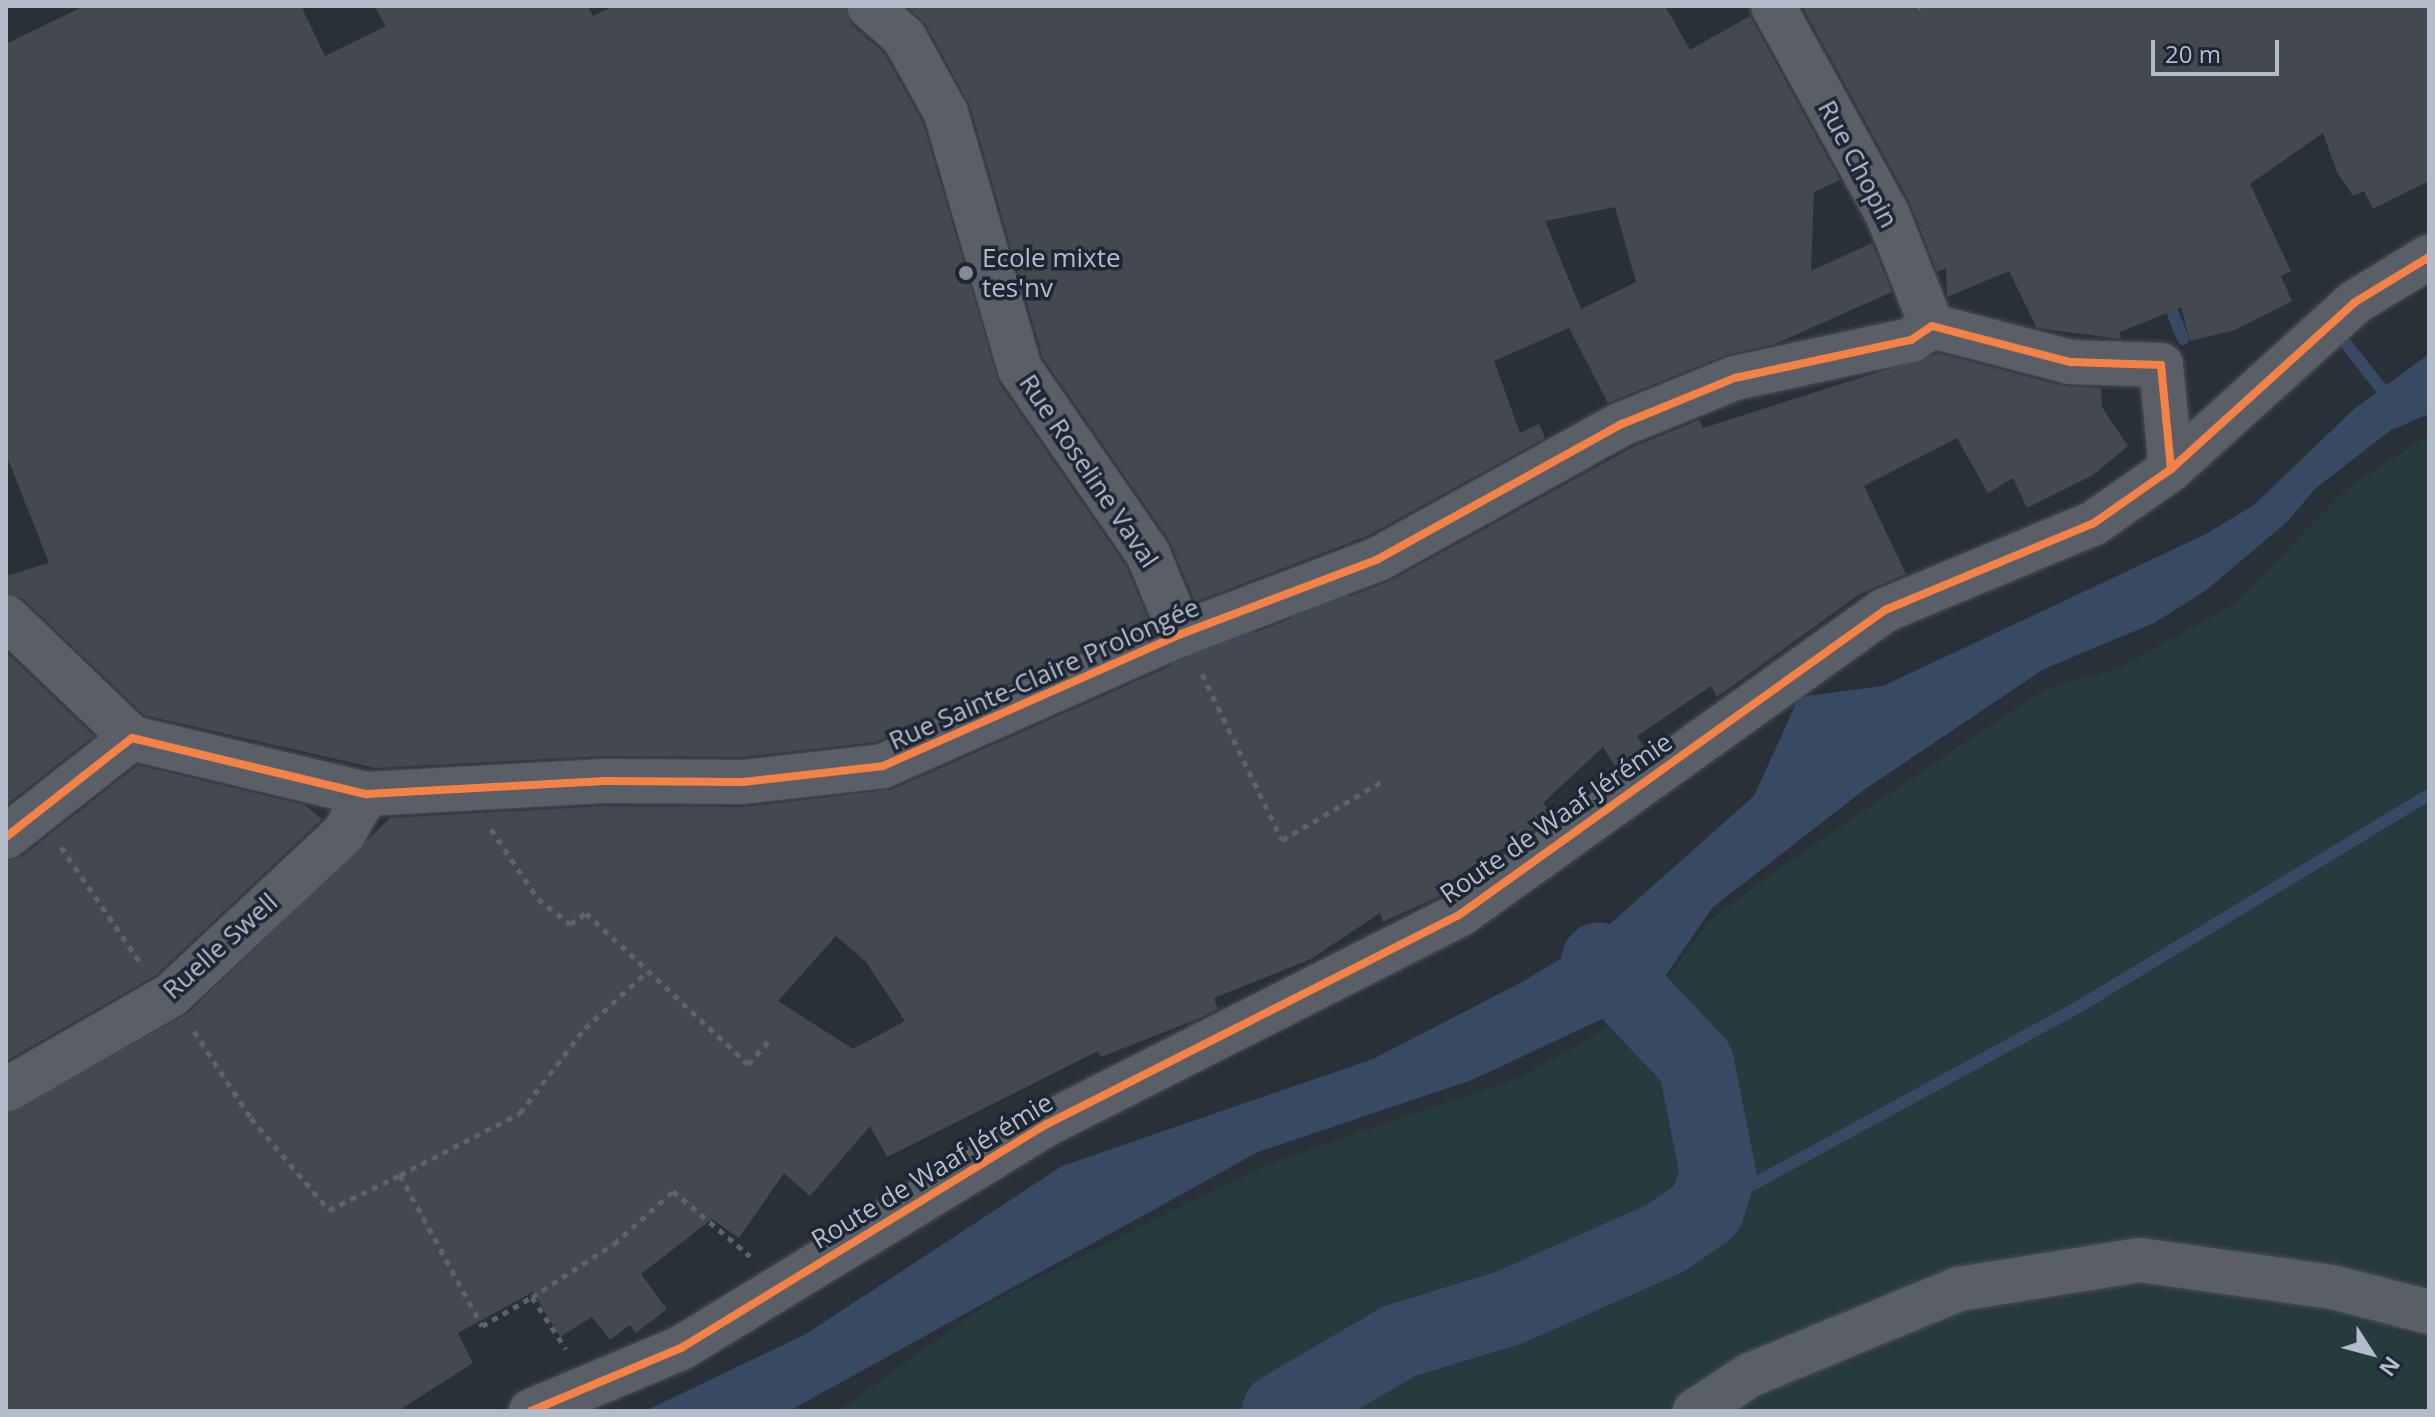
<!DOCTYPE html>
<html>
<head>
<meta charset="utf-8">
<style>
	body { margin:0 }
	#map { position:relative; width:2435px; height:1417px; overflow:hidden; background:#2a3038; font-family:"Open Sans",sans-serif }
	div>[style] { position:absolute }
	.green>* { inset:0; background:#273a3e }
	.water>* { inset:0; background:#384963 }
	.stream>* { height:12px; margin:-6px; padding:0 6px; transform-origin:6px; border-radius:6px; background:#384963 }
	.river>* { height:76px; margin:-38px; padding:0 38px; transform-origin:38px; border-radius:38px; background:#384963 }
	.building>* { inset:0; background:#444950 }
	.path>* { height:5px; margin-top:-2.5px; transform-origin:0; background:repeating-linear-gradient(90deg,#5d636a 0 6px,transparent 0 12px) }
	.roads { filter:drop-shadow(0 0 2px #484c53) drop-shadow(0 0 2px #484c53) }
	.street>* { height:44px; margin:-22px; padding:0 22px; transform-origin:22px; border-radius:22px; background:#5a5e66 }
	.cycleway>* { height:8px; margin:-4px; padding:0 4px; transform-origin:4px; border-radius:4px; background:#f48246 }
	.dots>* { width:22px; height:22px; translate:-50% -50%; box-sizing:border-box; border:4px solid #1d2633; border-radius:50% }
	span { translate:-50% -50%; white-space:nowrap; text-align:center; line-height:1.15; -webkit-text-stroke:7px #1d2633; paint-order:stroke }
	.street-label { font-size:26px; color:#b4bcc9 }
	.poi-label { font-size:26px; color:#b4bcc9 }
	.left { translate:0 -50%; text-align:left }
	.frame { position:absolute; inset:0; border:8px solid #b4bcc9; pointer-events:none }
	.north { position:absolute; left:2331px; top:1313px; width:80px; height:80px; -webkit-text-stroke:6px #1d2633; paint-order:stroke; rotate:126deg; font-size:22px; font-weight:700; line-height:32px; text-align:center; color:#b4bcc9 }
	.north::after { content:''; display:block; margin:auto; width:28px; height:36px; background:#b4bcc9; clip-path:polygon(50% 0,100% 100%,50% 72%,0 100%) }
	.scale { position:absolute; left:2151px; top:40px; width:128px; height:36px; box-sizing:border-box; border:4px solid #b4bcc9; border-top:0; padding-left:10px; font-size:24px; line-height:28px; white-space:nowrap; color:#b4bcc9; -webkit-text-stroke:6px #1d2633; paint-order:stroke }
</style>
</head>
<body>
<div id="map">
	<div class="green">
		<div style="clip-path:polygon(2429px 434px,2429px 1411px,838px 1411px,987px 1304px,1192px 1201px,1274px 1162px,1521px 1077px,1596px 1035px,1669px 976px,1709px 921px,1781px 867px,2045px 689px,2121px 667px,2234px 604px,2344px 491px)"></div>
	</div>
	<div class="water">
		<div style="clip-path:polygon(2429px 354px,2429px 414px,2391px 430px,2316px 488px,2287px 522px,2205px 591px,2154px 623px,2044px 669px,1865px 789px,1712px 908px,1664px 978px,1638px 1002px,1472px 1080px,1258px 1152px,789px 1411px,645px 1411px,806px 1334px,1062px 1166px,1373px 1059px,1522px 982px,1592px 940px,1754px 796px,1799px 697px,1883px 686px,2206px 534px,2254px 505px,2354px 409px)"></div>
	</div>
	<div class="stream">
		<div style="left:2167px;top:298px;width:44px;rotate:68.7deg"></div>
		<div style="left:2343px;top:340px;width:78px;rotate:51.8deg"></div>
		<div style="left:1298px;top:617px;width:50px;rotate:-27.6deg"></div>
		<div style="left:1173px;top:660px;width:81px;rotate:-18.7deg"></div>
		<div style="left:1706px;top:1210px;width:426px;rotate:-28.6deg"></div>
		<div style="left:2080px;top:1006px;width:408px;rotate:-31.2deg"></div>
	</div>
	<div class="river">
		<div style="left:1280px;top:1411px;width:139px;rotate:-30.3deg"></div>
		<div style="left:1400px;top:1341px;width:113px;rotate:-17deg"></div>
		<div style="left:1508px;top:1308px;width:171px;rotate:-23.9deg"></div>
		<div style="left:1664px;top:1239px;width:51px;rotate:-34.6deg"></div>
		<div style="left:1706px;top:1210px;width:39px;rotate:-72deg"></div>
		<div style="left:1718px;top:1173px;width:112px;rotate:-101.3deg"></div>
		<div style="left:1696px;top:1063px;width:141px;rotate:-133.3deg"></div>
	</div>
	<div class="building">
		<div style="clip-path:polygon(84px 6px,301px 6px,325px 56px,386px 26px,374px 6px,588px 6px,593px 16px,613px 6px,845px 6px,852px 25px,884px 53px,923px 123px,999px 383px,1126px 566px,1149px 621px,876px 742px,742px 757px,604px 756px,375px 768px,144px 715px,23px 599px,6px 593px,6px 576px,49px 563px,6px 454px,6px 44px)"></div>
		<div style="clip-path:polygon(evenodd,907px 6px,1665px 6px,1690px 50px,1750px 16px,1840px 180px,1814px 192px,1811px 271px,1872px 243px,1892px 292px,1775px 344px,1726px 355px,1608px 403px,1569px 328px,1494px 361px,1520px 433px,1539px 424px,1545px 438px,1367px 536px,1195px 602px,1169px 540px,1043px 358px,970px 106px,926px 25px,907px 6px,1615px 207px,1636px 282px,1581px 309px,1545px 221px,1615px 207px)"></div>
		<div style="clip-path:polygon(1802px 6px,2429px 6px,2429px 181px,2373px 209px,2364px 191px,2353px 196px,2337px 172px,2323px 133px,2250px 184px,2291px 271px,2281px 276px,2292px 301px,2235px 330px,2190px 341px,2181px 307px,2120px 332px,2121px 339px,2037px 328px,2009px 271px,1947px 297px,1946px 268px,1937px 272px,1909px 201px)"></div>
		<div style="clip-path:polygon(evenodd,1938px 353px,2064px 386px,2101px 388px,2102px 407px,2128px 446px,2093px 475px,2027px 508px,2013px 478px,1988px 493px,1957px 438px,1864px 486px,1906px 574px,1860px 594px,1717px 697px,1711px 686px,1637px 736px,1644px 747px,1615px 766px,1603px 747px,1543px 803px,1554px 817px,1452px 880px,1455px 887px,1448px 892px,1383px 922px,1380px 913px,1311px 959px,1214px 998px,1218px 1009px,1200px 1018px,1101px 1057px,1098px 1051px,887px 1157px,870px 1126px,810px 1196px,784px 1173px,739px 1238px,712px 1219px,641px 1274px,667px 1309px,636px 1333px,630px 1325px,610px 1340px,592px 1317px,560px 1337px,533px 1292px,458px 1333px,473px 1363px,398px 1411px,6px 1411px,6px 1115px,188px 1013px,390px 818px,606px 806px,746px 807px,893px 789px,1191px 657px,1390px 581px,1633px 447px,1699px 420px,1703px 428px,1938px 353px,836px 936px,866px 962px,905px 1021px,853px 1049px,778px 1001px,836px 936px)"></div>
		<div style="clip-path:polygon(6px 652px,94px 736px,6px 805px)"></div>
		<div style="clip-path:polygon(138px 765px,305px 805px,322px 819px,156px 975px,6px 1061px,6px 861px,21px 857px)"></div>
	</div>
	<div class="path">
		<div style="left:1917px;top:8px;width:4px;rotate:-34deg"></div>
		<div style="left:1202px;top:674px;width:184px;rotate:64.3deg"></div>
		<div style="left:1282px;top:840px;width:115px;rotate:-30.4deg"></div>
		<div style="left:491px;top:829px;width:84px;rotate:56.1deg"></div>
		<div style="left:538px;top:899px;width:41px;rotate:38deg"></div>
		<div style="left:570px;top:924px;width:19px;rotate:-35deg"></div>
		<div style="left:586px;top:913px;width:221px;rotate:43deg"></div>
		<div style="left:748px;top:1064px;width:30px;rotate:-48deg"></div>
		<div style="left:61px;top:847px;width:143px;rotate:55.5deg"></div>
		<div style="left:194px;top:1031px;width:104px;rotate:56.8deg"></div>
		<div style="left:251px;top:1118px;width:121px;rotate:49.7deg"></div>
		<div style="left:329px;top:1210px;width:79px;rotate:-26.2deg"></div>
		<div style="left:400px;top:1175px;width:172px;rotate:61.5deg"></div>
		<div style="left:482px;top:1326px;width:58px;rotate:-30.1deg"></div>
		<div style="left:532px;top:1297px;width:62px;rotate:56.8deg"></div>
		<div style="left:400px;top:1175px;width:135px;rotate:-27.3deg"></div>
		<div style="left:520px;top:1113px;width:107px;rotate:-52.6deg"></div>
		<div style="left:585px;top:1028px;width:85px;rotate:-42.1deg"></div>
		<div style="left:532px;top:1297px;width:98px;rotate:-32.9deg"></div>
		<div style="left:614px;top:1244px;width:79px;rotate:-41.9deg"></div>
		<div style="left:673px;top:1191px;width:101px;rotate:40.2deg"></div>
	</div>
	<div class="roads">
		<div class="street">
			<div style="left:869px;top:6px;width:47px;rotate:41.5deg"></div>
			<div style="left:904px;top:37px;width:87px;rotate:61.1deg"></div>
			<div style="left:946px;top:113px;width:266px;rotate:73.9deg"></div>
			<div style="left:1020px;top:369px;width:225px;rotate:55.3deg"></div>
			<div style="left:1148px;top:554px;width:87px;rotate:67.6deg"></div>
			<div style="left:1773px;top:6px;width:236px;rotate:61.2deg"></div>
			<div style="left:1887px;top:213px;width:122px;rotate:68.3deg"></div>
			<div style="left:6px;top:617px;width:175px;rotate:43.8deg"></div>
			<div style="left:6px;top:837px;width:160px;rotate:-38.2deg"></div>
			<div style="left:132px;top:738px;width:241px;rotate:13.5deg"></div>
			<div style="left:366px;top:794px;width:239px;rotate:-3.1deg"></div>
			<div style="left:605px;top:781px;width:138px;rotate:0.4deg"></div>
			<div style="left:743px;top:782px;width:141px;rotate:-6.5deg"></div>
			<div style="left:883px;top:766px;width:326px;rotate:-23.9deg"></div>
			<div style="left:1181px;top:634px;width:211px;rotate:-20.8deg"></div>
			<div style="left:1378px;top:559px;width:279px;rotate:-29deg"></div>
			<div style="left:1622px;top:424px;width:122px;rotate:-22.2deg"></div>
			<div style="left:1735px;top:378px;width:180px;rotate:-12.2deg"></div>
			<div style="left:1911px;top:340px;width:25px;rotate:-34deg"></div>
			<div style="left:1932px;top:326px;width:143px;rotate:14.6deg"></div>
			<div style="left:2070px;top:362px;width:91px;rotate:1.9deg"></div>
			<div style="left:2161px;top:365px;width:104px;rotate:84.5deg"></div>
			<div style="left:6px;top:1090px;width:190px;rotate:-29.9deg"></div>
			<div style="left:171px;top:995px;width:237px;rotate:-43.1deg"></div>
			<div style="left:344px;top:833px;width:45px;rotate:-60.6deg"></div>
			<div style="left:531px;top:1411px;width:163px;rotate:-22.8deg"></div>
			<div style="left:681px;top:1348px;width:427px;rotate:-31.5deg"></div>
			<div style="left:1045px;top:1125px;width:464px;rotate:-26.9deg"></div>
			<div style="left:1459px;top:915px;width:524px;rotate:-35.6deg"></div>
			<div style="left:1885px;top:610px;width:226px;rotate:-22.6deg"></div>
			<div style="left:2094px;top:523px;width:94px;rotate:-35deg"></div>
			<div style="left:2171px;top:469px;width:248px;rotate:-42.2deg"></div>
			<div style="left:2355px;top:302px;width:87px;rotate:-31.3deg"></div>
			<div style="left:1695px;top:1411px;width:66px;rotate:-33.2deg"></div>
			<div style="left:1750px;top:1375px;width:226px;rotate:-22.4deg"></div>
			<div style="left:1959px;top:1289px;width:183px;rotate:-9.1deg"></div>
			<div style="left:2140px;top:1260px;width:194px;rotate:8deg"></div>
			<div style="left:2332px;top:1287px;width:100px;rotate:14.5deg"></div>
		</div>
	</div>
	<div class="cycleway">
		<div style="left:6px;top:837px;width:160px;rotate:-38.2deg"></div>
		<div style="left:132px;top:738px;width:241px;rotate:13.5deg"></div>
		<div style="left:366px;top:794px;width:239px;rotate:-3.1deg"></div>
		<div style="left:605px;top:781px;width:138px;rotate:0.4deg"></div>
		<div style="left:743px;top:782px;width:141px;rotate:-6.5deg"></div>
		<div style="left:883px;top:766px;width:326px;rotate:-23.9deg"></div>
		<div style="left:1181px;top:634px;width:211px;rotate:-20.8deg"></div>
		<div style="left:1378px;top:559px;width:279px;rotate:-29deg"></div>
		<div style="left:1622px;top:424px;width:122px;rotate:-22.2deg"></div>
		<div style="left:1735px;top:378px;width:180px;rotate:-12.2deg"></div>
		<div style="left:1911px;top:340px;width:25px;rotate:-34deg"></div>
		<div style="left:1932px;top:326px;width:143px;rotate:14.6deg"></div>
		<div style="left:2070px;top:362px;width:91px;rotate:1.9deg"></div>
		<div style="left:2161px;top:365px;width:104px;rotate:84.5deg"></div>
		<div style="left:531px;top:1411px;width:163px;rotate:-22.8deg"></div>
		<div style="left:681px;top:1348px;width:427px;rotate:-31.5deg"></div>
		<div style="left:1045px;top:1125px;width:464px;rotate:-26.9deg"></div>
		<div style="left:1459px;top:915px;width:524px;rotate:-35.6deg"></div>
		<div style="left:1885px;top:610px;width:226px;rotate:-22.6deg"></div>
		<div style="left:2094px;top:523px;width:94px;rotate:-35deg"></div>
		<div style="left:2171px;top:469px;width:248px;rotate:-42.2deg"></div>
		<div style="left:2355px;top:302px;width:87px;rotate:-31.3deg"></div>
	</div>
	<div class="dots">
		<div style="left:966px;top:273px;background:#848b96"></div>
	</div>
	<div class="street-label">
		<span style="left:1858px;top:164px;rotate:62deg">Rue Chopin</span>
		<span style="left:1089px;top:471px;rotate:56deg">Rue Roseline Vaval</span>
		<span style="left:1044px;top:674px;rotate:-24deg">Rue Sainte-Claire Prolongée</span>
		<span style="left:1556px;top:818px;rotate:-35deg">Route de Waaf Jérémie</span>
		<span style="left:220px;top:946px;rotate:-42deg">Ruelle Swell</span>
		<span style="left:932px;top:1171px;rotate:-31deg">Route de Waaf Jérémie</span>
	</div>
	<div class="poi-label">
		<span class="left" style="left:982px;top:273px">Ecole mixte<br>tes'nv</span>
	</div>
	<div class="frame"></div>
	<div class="north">N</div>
	<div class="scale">20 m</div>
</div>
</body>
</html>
